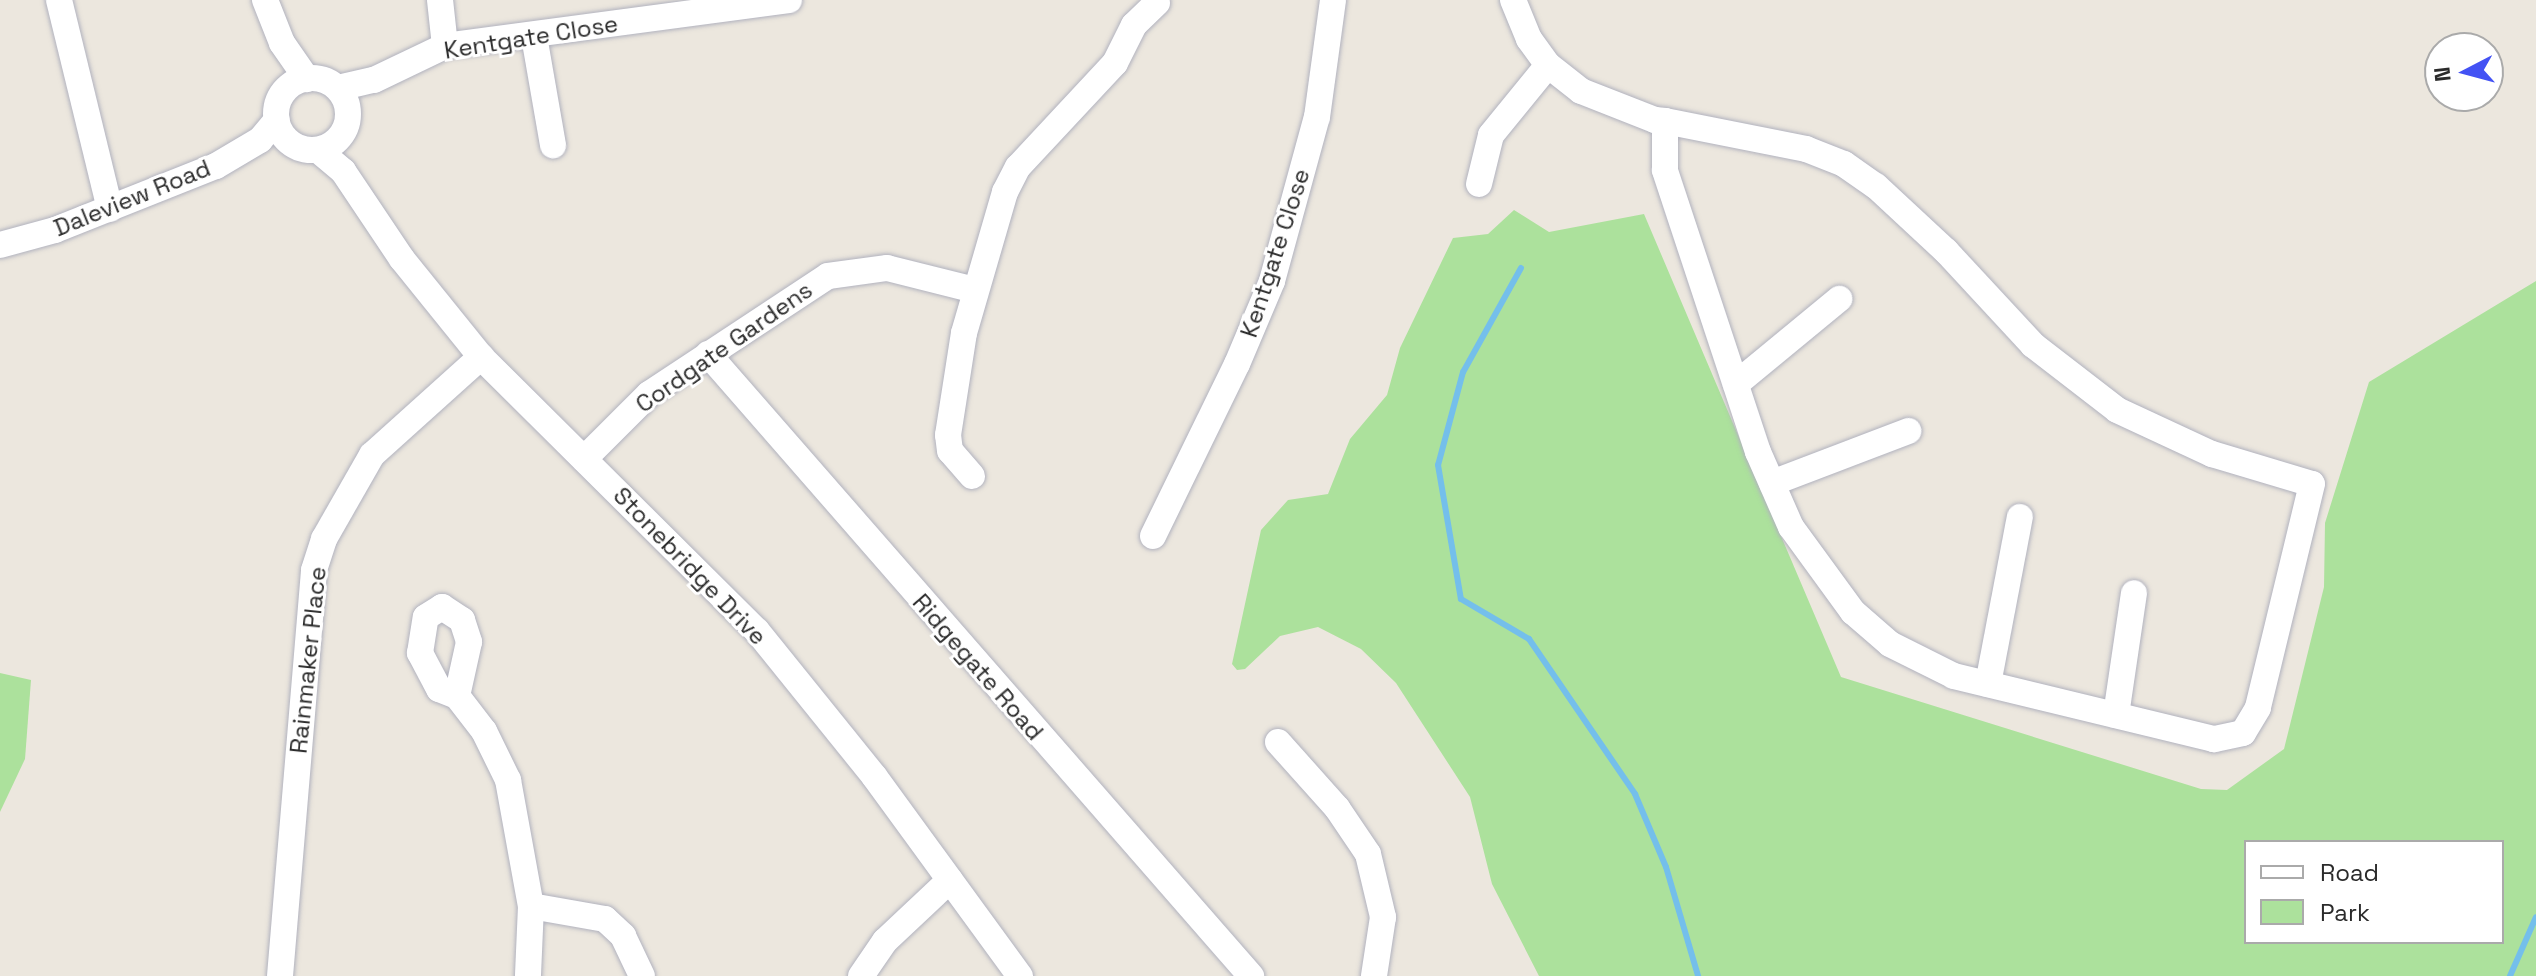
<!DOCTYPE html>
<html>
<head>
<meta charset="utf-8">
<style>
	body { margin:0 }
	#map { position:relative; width:2536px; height:976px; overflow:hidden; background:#ece7de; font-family:"Space Grotesk",sans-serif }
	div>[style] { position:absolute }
	.green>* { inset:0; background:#ace19c }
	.stream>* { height:6px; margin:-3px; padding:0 3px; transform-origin:3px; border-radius:3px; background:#74bfeb }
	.roads { filter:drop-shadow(0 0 2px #b1b2be) drop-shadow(0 0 2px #b1b2be) }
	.minor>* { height:26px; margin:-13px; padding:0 13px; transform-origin:13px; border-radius:13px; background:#fff }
	.minor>.ring { margin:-13px; padding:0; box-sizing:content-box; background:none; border:26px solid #fff; border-radius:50% }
	span { translate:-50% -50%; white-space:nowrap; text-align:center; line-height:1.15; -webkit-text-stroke:6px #fff; paint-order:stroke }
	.street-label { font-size:24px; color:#2b2b2b }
	.legend { position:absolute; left:2244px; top:840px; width:260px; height:104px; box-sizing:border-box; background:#fff; border:2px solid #aaa; margin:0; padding:10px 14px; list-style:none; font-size:24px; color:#2b2b2b }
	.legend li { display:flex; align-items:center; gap:16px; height:40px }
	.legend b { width:40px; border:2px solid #aaa }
	.north { position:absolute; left:2424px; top:32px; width:80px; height:80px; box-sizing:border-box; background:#fff; border:2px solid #aaa; border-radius:50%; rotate:264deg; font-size:22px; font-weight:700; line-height:32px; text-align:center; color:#2b2b2b }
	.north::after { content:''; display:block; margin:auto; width:28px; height:36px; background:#4352f4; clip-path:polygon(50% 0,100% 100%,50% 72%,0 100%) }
</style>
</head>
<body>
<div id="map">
	<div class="green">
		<div style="clip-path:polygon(evenodd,1514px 210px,1549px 232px,1644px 214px,1841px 677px,2201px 789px,2227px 790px,2284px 749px,2324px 587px,2325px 523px,2369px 382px,2536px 281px,2536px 976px,1539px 976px,1492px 884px,1470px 797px,1396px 683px,1361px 649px,1318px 627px,1280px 636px,1245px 669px,1237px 670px,1232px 664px,1261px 530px,1288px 500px,1328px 494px,1350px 439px,1387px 395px,1400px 348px,1453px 238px,1488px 234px,1514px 210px,2246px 842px,2502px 842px,2502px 942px,2246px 942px,2246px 842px)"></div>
		<div style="clip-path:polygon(0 673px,31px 680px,25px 759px,0 812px)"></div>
	</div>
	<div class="stream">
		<div style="left:1521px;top:268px;width:119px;rotate:119.1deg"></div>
		<div style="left:1463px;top:372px;width:96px;rotate:105deg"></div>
		<div style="left:1438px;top:465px;width:136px;rotate:80.3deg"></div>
		<div style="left:1461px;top:599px;width:79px;rotate:30.5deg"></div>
		<div style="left:1529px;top:639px;width:188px;rotate:55.6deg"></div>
		<div style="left:1635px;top:794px;width:79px;rotate:67deg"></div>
		<div style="left:1666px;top:867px;width:114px;rotate:73.6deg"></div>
		<div style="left:2510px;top:976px;width:64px;rotate:-66.2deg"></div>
	</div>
	<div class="roads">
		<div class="minor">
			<div style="left:59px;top:0;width:215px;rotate:76.3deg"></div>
			<div style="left:265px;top:0;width:46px;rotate:68.4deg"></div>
			<div style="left:282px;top:43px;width:44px;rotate:55.2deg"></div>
			<div style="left:440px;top:0;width:46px;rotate:83.8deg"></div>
			<div style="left:1513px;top:0;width:42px;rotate:67.7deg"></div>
			<div style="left:1529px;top:39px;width:32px;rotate:54deg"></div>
			<div style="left:1548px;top:65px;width:42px;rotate:38.2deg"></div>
			<div style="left:1581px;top:91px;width:79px;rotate:21.4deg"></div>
			<div style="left:1655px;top:120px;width:10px;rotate:6deg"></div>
			<div style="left:1665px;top:121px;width:144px;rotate:11.2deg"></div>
			<div style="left:1806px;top:149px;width:41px;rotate:21.5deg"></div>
			<div style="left:1844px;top:164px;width:39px;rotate:35deg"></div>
			<div style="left:1876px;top:186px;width:96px;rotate:42.9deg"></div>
			<div style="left:1946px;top:251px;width:128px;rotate:47.2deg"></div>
			<div style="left:2033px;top:345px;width:106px;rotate:37.7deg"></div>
			<div style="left:2117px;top:410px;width:105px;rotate:24.9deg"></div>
			<div style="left:2212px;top:454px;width:104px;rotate:16.7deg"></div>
			<div style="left:2312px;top:484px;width:230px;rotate:103.6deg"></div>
			<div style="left:2258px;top:708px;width:29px;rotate:121deg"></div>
			<div style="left:2243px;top:733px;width:30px;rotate:168deg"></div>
			<div style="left:2214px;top:739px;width:268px;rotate:-166.4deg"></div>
			<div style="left:1954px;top:676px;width:72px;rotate:-153.4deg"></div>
			<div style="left:1890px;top:644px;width:49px;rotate:-139.1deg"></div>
			<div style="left:1853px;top:612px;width:105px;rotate:-126.1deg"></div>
			<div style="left:1791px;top:527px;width:82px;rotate:-113.7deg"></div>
			<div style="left:1758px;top:452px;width:297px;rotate:-108.3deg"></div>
			<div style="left:1665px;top:170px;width:49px;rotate:-90deg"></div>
			<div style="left:534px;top:36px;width:111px;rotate:80.1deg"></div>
			<div class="ring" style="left:276px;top:78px;width:46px;height:46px"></div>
			<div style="left:338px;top:88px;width:37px;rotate:-13deg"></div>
			<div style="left:374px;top:80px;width:79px;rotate:-25.6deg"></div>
			<div style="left:445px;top:46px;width:347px;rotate:-7.6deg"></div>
			<div style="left:318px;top:150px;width:33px;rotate:40deg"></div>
			<div style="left:343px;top:171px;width:106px;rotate:56.2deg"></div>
			<div style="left:402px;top:259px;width:126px;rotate:51.1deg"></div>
			<div style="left:481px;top:357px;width:389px;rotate:44.8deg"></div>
			<div style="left:757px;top:631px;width:186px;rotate:51.1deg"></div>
			<div style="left:874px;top:776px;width:248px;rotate:53.9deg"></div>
			<div style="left:1479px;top:184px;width:50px;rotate:-76.2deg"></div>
			<div style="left:1491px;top:135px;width:90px;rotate:-50.8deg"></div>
			<div style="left:0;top:245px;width:57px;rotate:-15.3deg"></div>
			<div style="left:55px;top:230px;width:173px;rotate:-21.7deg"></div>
			<div style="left:216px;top:166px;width:51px;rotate:-30.6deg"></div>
			<div style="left:260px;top:140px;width:26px;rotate:-50deg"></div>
			<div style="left:708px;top:354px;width:826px;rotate:48.88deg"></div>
			<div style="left:1736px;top:384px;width:134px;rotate:-39.5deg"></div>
			<div style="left:584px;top:459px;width:92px;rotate:-45deg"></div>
			<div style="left:649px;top:394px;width:214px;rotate:-33.4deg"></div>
			<div style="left:828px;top:276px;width:60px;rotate:-7.7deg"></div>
			<div style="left:887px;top:268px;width:91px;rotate:14deg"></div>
			<div style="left:972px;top:476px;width:33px;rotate:-131deg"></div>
			<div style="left:950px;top:451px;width:16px;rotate:-97deg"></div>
			<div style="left:948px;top:435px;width:103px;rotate:-81.1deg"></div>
			<div style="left:964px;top:333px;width:147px;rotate:-73.8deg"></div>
			<div style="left:1005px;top:192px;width:28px;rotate:-63deg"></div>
			<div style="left:1018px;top:167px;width:142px;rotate:-47deg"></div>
			<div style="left:1115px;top:63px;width:42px;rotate:-63.4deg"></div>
			<div style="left:1134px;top:25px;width:32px;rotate:-44deg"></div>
			<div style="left:1772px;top:483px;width:146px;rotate:-20.9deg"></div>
			<div style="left:1153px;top:536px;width:191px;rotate:-64deg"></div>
			<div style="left:1237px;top:364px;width:90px;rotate:-67.1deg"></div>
			<div style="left:1272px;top:281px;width:170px;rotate:-74.7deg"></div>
			<div style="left:1317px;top:117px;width:118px;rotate:-82.2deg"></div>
			<div style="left:442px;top:607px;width:24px;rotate:33deg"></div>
			<div style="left:462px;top:620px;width:23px;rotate:72deg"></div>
			<div style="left:469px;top:642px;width:55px;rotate:102.5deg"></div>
			<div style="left:457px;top:696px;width:19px;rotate:-159deg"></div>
			<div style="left:439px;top:689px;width:41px;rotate:-117.8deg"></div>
			<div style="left:420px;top:653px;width:36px;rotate:-81deg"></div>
			<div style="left:426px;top:617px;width:19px;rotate:-32deg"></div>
			<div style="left:1988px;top:684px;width:170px;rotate:-79.2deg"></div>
			<div style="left:457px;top:696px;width:44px;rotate:52.4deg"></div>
			<div style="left:484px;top:731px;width:55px;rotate:63.9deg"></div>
			<div style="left:508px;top:780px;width:128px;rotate:79.7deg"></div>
			<div style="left:531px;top:906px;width:70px;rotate:92.5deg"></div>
			<div style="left:2116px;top:715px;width:123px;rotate:-81.6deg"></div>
			<div style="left:1278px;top:742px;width:89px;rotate:48.2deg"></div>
			<div style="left:1337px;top:808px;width:55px;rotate:56deg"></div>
			<div style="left:1368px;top:854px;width:65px;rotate:76.6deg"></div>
			<div style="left:1383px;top:917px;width:60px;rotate:98.7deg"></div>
			<div style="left:531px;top:906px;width:75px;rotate:10deg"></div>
			<div style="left:605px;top:919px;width:25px;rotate:43deg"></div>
			<div style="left:623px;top:936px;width:44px;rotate:64.6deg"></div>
			<div style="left:280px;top:976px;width:407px;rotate:-85.2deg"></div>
			<div style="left:314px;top:570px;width:33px;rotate:-72deg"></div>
			<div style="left:324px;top:539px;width:97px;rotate:-60.3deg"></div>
			<div style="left:372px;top:455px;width:147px;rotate:-42deg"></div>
			<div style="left:861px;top:976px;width:42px;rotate:-55.6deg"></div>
			<div style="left:885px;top:941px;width:89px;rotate:-43.2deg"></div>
		</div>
	</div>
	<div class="street-label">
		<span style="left:531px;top:37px;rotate:-9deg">Kentgate Close</span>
		<span style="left:132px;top:198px;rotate:-22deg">Daleview Road</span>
		<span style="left:1275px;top:253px;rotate:-72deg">Kentgate Close</span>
		<span style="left:724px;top:347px;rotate:-35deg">Cordgate Gardens</span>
		<span style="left:690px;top:566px;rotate:46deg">Stonebridge Drive</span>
		<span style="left:308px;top:660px;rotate:-84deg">Rainmaker Place</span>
		<span style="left:978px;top:667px;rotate:49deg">Ridgegate Road</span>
	</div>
	<ul class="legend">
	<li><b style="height:10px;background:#fff"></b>Road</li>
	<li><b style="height:22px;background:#ace19c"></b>Park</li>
	</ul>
	<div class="north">N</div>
</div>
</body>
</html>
